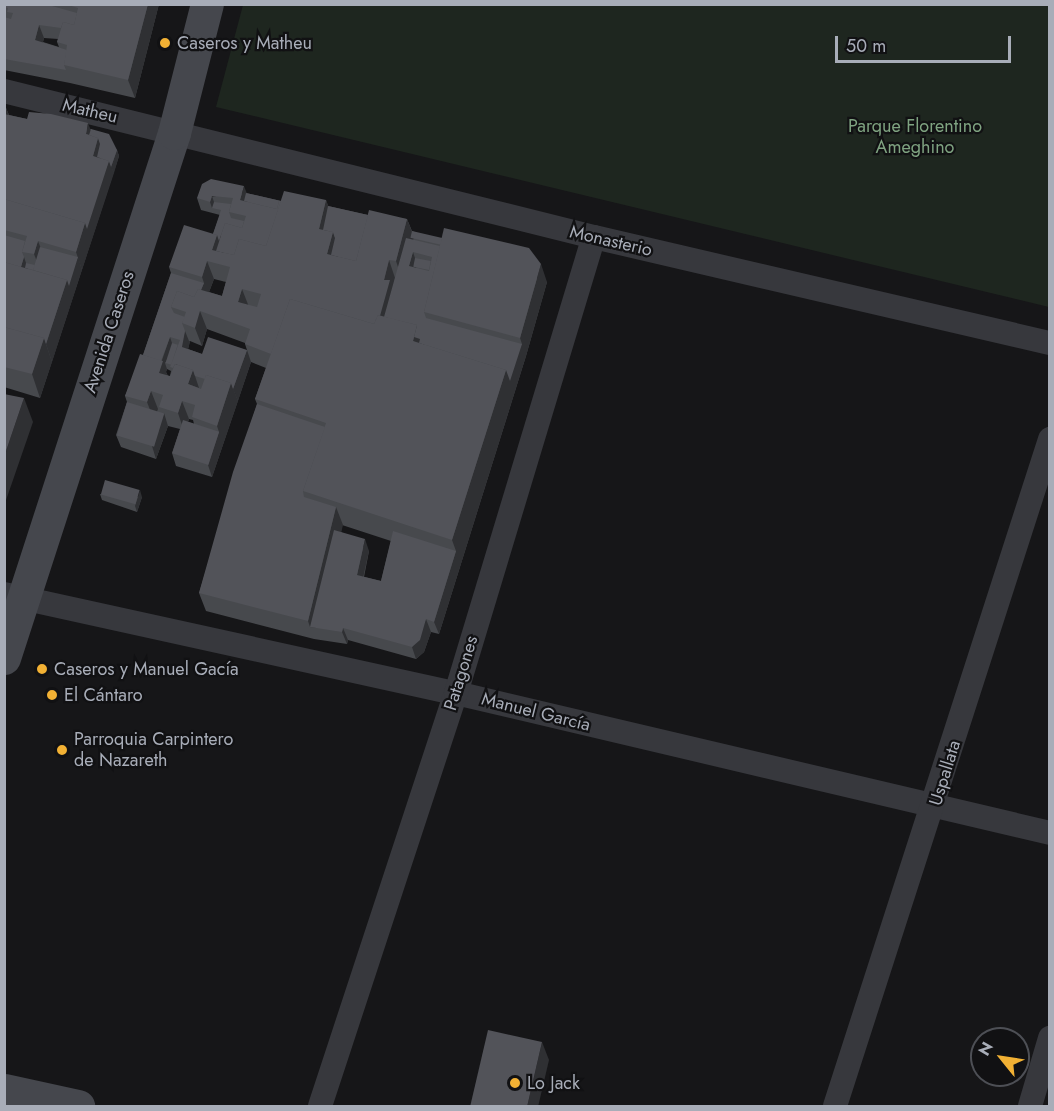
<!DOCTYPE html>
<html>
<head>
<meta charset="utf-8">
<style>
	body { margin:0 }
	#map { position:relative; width:1054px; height:1111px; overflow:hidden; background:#161618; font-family:Jost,sans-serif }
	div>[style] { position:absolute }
	.green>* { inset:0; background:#1e261f }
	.minor>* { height:24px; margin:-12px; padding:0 12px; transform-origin:12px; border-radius:12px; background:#37383d }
	.secondary>* { height:33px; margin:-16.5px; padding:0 16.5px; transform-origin:16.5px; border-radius:16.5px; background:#45474d }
	.wall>* { inset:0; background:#47494d }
	.shaded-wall>* { inset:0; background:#2f3033 }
	.building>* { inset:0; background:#525359; transform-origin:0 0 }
	.dots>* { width:16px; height:16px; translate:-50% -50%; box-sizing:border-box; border:3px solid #111113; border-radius:50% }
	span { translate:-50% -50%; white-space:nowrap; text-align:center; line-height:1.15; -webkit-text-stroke:4.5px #111113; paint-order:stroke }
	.poi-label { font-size:18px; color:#a8adb8 }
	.left { translate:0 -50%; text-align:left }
	.street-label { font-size:18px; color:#a8adb8 }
	.park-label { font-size:18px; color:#7fa381 }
	.frame { position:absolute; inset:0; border:6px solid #a8adb8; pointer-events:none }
	.north { position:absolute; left:970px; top:1027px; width:60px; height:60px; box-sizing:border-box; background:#111113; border:2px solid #4d4f55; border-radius:50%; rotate:300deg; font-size:16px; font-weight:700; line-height:24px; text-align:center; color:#a8adb8 }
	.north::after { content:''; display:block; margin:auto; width:21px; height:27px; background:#f2b134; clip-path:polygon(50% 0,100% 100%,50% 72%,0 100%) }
	.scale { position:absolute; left:835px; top:36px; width:176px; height:27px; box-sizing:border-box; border:3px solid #a8adb8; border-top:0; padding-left:8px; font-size:18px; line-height:21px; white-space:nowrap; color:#a8adb8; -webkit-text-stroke:4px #111113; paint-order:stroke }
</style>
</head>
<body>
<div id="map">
	<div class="green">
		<div style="clip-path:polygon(243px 5px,1049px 5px,1049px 307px,216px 107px)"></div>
	</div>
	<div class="minor">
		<div style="left:4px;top:91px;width:608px;rotate:13.9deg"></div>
		<div style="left:594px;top:237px;width:468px;rotate:13.1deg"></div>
		<div style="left:4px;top:594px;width:463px;rotate:12.4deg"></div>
		<div style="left:456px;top:693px;width:610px;rotate:13.26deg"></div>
		<div style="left:320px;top:1106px;width:435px;rotate:-71.8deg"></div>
		<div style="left:456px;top:693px;width:476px;rotate:-73.2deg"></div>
		<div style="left:835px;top:1106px;width:701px;rotate:-72.13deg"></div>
		<div style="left:1030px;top:1106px;width:71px;rotate:-73.6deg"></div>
	</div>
	<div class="secondary">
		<div style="left:4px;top:658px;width:552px;rotate:-72.06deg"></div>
		<div style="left:174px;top:133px;width:133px;rotate:-75.7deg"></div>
		<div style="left:4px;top:1090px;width:76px;rotate:12.2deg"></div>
	</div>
	<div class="wall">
		<div style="clip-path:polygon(evenodd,4px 4px,159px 4px,135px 98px,70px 83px,4px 70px,4px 4px,44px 38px,58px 39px,57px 42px,59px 47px,43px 42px,44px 38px)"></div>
		<div style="clip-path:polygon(4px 103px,9px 115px,27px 119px,91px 129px,117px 150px,119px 156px,40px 398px,4px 387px)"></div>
		<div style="clip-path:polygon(evenodd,246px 193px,281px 201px,326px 200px,328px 206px,368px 215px,407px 219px,412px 231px,547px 282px,526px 356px,439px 634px,431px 632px,424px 652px,416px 659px,348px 640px,347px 644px,314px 639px,206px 611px,199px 593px,257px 404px,255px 399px,266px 368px,251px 362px,245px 344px,245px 343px,207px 329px,202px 346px,190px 341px,188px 349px,202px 354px,247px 350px,251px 362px,212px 477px,176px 466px,172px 453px,180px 429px,168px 426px,156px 459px,121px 447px,116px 435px,127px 402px,125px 396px,143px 355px,171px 273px,169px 267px,213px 234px,220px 215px,201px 210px,197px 198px,246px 193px,214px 279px,226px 282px,222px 296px,209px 292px,214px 279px,246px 193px,167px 369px,171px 371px,170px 376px,168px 376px,166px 372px,167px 369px,246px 193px,189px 419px,193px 420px,194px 424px,188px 422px,189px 419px,246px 193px,342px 525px,391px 541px,381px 581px,364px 577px,369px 551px,341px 532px,342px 525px)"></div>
		<div style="clip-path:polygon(100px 494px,142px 497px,137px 512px,102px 500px)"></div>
	</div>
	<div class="shaded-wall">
		<div style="clip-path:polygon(148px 4px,159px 4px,135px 98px,128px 80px)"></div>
		<div style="clip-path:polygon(39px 25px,44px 38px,40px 52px,35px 40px)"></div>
		<div style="clip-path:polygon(4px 103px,10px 118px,4px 135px)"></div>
		<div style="clip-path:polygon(88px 123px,93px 136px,86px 134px)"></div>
		<div style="clip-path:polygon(98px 138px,103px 150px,99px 163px,93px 156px)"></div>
		<div style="clip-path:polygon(117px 150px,119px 156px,114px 173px,111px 167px)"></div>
		<div style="clip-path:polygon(109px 161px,114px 173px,82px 270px,76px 252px,85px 223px)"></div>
		<div style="clip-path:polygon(244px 186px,249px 199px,246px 207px,240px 200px)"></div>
		<div style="clip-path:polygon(212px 196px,216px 208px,212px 208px,210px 202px)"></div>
		<div style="clip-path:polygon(326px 200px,333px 218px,328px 236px,319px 229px)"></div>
		<div style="clip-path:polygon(407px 219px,414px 237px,402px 279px,396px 261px)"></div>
		<div style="clip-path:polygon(333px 232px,339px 250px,337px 261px,327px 254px)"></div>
		<div style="clip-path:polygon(217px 235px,229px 236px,222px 257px,212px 250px)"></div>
		<div style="clip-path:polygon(38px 241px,45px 259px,41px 272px,34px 254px)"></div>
		<div style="clip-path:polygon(413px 252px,417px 264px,415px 273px,409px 266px)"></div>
		<div style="clip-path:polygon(24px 257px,28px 269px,20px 270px)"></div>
		<div style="clip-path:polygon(78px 257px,82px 270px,52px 362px,46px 344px,67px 280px)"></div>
		<div style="clip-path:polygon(389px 260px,395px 278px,388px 328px,376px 329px,384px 280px)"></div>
		<div style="clip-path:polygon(207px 261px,214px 279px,208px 295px,200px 311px,207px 329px,202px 346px,195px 328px,196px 302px,204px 283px,202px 277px)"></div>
		<div style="clip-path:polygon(541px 264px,547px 282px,526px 356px,439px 634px,434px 622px,456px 551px,452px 540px,506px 370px,522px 344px,520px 338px)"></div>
		<div style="clip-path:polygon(242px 289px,249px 307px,238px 302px)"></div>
		<div style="clip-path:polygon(417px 325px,425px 348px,413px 341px)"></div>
		<div style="clip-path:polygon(185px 331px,189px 341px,190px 341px,186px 359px,175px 366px)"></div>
		<div style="clip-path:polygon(170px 337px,174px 349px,165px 363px,167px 369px,166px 372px,169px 379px,159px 373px,160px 366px)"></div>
		<div style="clip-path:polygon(44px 338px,52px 362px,40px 398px,32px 374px)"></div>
		<div style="clip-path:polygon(247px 350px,251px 362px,238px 401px,233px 389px)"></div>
		<div style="clip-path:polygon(193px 370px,199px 388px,188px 384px)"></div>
		<div style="clip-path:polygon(231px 383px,238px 401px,212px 477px,208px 465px,219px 432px,217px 426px)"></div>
		<div style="clip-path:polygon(151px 391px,158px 409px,154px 420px,147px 402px)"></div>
		<div style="clip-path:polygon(24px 398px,33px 422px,4px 506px,4px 457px)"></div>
		<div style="clip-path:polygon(182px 401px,189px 419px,184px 431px,178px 413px)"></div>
		<div style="clip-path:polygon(164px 413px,168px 426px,156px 459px,152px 446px)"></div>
		<div style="clip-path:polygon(140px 490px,142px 497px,137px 512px,135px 506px)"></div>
		<div style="clip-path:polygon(336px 507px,343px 525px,317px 628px,310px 627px,308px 621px)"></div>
		<div style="clip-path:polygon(365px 539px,369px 551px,361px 587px,357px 575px)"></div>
		<div style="clip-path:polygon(426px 619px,431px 632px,424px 652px,416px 659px,412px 647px)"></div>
		<div style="clip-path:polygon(343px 628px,348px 640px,347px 644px,342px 632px)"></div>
		<div style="clip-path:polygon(542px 1042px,549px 1060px,538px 1107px,527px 1107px)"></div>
	</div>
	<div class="building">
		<div style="clip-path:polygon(4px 4px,45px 4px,77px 13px,74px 25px,63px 22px,61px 28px,39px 25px,35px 40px,67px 50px,64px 65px,66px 70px,4px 59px,4px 17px,11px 19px,13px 13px,7px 12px,8px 8px,4px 7px)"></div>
		<div style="clip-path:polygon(65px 4px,148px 4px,128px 80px,64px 65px,67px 45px,57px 42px,63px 22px,74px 25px,78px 8px)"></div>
		<div style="clip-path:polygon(29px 112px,51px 114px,88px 123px,86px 134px,98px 138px,93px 156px,109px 161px,87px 229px,85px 223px,4px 199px,4px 114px,27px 119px)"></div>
		<div style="clip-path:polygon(91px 129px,109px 134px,117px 150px,111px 167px,109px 161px,97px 157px,100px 144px,98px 138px,89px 135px)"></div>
		<div style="clip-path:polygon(211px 179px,244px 186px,240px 200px,277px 209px,279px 201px,281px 201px,266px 246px,239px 239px,234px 255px,216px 251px,225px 223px,242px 228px,246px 216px,229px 212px,233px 198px,212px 196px,210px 202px,197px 198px,202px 184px)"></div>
		<div style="clip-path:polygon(evenodd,284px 191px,326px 200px,319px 229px,333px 232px,327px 254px,356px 261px,369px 210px,407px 219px,396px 261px,389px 260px,384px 280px,390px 280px,380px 316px,378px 315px,374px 324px,290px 299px,271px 354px,245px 344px,250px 329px,200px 311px,195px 328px,182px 323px,186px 312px,171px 307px,177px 291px,194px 297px,198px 289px,222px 296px,230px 267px,207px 261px,202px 277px,169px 267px,184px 225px,217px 235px,212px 250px,234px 255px,239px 239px,266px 246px,284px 191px,242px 289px,261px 294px,257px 307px,238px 302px,242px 289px)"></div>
		<div style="clip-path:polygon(246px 193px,281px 201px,279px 201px,277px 209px,244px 201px)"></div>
		<div style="clip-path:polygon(4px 199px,85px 223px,76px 252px,38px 241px,34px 254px,22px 252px,27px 236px,4px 230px)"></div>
		<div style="clip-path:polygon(214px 202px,231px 204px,229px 212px,231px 218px,244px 221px,242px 228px,225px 223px,219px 241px,217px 235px,213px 234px,221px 210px,212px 208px)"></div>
		<div style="clip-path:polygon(328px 206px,368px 215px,356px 261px,331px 255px,335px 238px,333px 232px,323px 230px)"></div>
		<div style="clip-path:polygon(444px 228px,529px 248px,541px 264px,520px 338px,424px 312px)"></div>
		<div style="left:412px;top:231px;width:31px;height:7px;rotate:13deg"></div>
		<div style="clip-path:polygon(4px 235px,25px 241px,22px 252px,24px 257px,21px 267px,4px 262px)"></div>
		<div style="clip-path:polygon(evenodd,406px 238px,440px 246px,424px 312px,426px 318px,522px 344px,510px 381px,506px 370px,419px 343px,420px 339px,414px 337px,417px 325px,384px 317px,406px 238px,413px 252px,432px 257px,429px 271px,409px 266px,413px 252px)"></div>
		<div style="clip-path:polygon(40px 247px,78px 257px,69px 286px,67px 280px,33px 270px)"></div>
		<div style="left:415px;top:258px;width:16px;height:9px;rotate:11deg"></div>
		<div style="clip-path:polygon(4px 262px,67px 280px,46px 344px,44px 338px,4px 327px)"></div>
		<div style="clip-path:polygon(26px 263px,35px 265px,33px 270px,25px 268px)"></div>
		<div style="clip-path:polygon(171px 273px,204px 283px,201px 290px,198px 289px,194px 297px,177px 291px,171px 307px,174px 313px,185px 317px,182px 323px,185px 331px,182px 347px,202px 354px,208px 337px,247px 350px,233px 389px,231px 383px,206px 375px,205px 379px,195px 376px,193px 370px,175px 364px,173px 368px,170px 367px,180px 340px,170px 337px,161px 361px,143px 355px)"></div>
		<div style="clip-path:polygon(290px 299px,374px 324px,378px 315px,417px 325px,413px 341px,506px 370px,452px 540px,303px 491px,326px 423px,255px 399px)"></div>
		<div style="clip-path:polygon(4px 327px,44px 338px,32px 374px,4px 367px)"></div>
		<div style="left:172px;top:343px;width:6px;height:21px;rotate:18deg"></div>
		<div style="clip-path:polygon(140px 354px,163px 361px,159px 373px,170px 376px,175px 364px,193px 370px,188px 384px,201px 389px,206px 375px,231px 383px,217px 426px,192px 417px,195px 405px,182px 401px,178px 413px,159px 407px,163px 395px,151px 391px,147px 402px,125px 396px)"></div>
		<div style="clip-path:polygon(4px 394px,24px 398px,4px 457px)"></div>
		<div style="left:127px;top:402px;width:39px;height:35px;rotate:17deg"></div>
		<div style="clip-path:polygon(257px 404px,325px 427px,303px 491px,304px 497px,336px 507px,308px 621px,199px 593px,233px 472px)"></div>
		<div style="left:183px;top:420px;width:38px;height:35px;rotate:18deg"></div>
		<div style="left:105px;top:480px;width:36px;height:15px;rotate:16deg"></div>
		<div style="clip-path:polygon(334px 530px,365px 539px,357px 575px,381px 581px,393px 531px,456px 551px,434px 622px,426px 619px,420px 640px,412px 647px,343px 628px,342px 632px,310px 627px)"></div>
		<div style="clip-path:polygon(488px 1030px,542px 1042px,527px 1107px,470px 1107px)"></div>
	</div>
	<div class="dots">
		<div style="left:165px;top:43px;background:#f2b134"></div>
		<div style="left:42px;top:669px;background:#f2b134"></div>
		<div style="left:52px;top:695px;background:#f2b134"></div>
		<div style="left:62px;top:750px;background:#f2b134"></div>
		<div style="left:515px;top:1083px;background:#f2b134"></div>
	</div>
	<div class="poi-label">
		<span class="left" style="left:177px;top:43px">Caseros y Matheu</span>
		<span class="left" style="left:54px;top:669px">Caseros y Manuel Gacía</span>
		<span class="left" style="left:64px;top:695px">El Cántaro</span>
		<span class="left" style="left:74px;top:750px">Parroquia Carpintero<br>de Nazareth</span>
		<span class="left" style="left:527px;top:1083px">Lo Jack</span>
	</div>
	<div class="street-label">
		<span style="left:90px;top:111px;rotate:13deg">Matheu</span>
		<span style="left:611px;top:241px;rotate:13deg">Monasterio</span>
		<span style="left:109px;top:332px;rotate:-72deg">Avenida Caseros</span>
		<span style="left:461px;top:673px;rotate:-73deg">Patagones</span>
		<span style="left:536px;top:712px;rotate:14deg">Manuel García</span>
		<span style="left:945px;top:773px;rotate:-73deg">Uspallata</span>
	</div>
	<div class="park-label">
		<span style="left:915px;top:137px">Parque Florentino<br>Ameghino</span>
	</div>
	<div class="frame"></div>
	<div class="north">N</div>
	<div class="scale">50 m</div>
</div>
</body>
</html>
